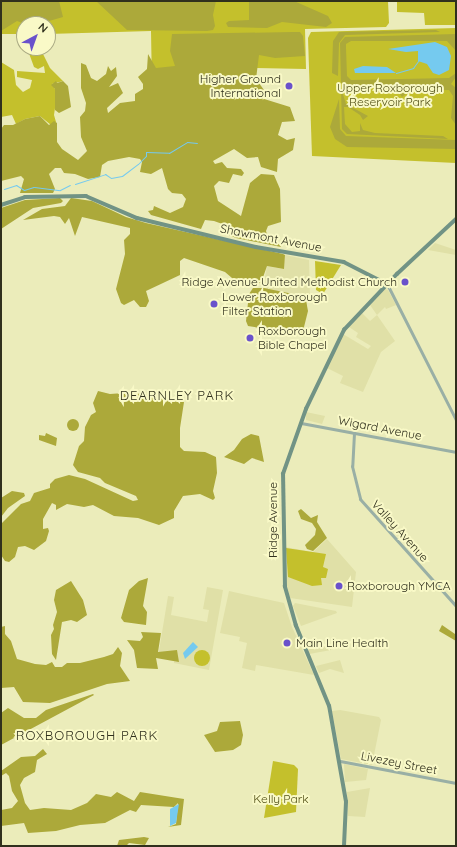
<!DOCTYPE html>
<html>
<head>
<meta charset="utf-8">
<style>
	body { margin:0 }
	#map { position:relative; width:457px; height:847px; overflow:hidden; background:#ebecba; font-family:Quicksand,sans-serif }
	div>[style] { position:absolute }
	.built>* { inset:0; background:#e0e0a7; transform-origin:0 0 }
	.green>* { inset:0; background:#c4c02c }
	.round { border-radius:50% }
	.forest>* { inset:0; background:#aca93a }
	.water>* { inset:0; background:#75caef }
	.stream>* { height:1px; margin:-0.5px; padding:0 0.5px; transform-origin:0.5px; border-radius:0.5px; background:#75caef }
	.tertiary>* { height:3px; margin:-1.5px; padding:0 1.5px; transform-origin:1.5px; border-radius:1.5px; background:#99afa5 }
	.secondary>* { height:3.5px; margin:-1.75px; padding:0 1.75px; transform-origin:1.75px; border-radius:1.75px; background:#719385 }
	.dots>* { width:11px; height:11px; translate:-50% -50%; box-sizing:border-box; border:2px solid #f9f9c7; border-radius:50% }
	span { translate:-50% -50%; white-space:nowrap; text-align:center; line-height:1.15; -webkit-text-stroke:4px #f9f9c7; paint-order:stroke }
	.poi-label { font-size:12px; color:#30301d }
	.right { translate:-100% -50%; text-align:right }
	.left { translate:0 -50%; text-align:left }
	.park-label { font-size:12px; color:#545219 }
	.street-label { font-size:12px; color:#30301d }
	.neighbourhood-label { font-size:13px; color:#30301d; letter-spacing:1px }
	.frame { position:absolute; inset:0; border:2px solid #30301d; pointer-events:none }
	.north { position:absolute; left:16px; top:16px; width:40px; height:40px; box-sizing:border-box; background:#f9f9c7; border:1px solid #a9a983; border-radius:50%; rotate:41deg; font-size:11px; font-weight:700; line-height:16px; text-align:center; color:#30301d }
	.north::after { content:''; display:block; margin:auto; width:14px; height:18px; background:#6a52cb; clip-path:polygon(50% 0,100% 100%,50% 72%,0 100%) }
</style>
</head>
<body>
<div id="map">
	<div class="built">
		<div style="clip-path:polygon(435px 243px,456px 250px,456px 255px,428px 250px)"></div>
		<div style="clip-path:polygon(285px 255px,309px 260px,310px 299px,263px 288px,267px 266px,283px 269px)"></div>
		<div style="clip-path:polygon(385px 289px,388px 290px,396px 305px,386px 309px,385px 307px,377px 315px,395px 341px,381px 352px,363px 392px,340px 383px,343px 376px,327px 368px,343px 334px,368px 349px,371px 346px,356px 337px,358px 333px,349px 327px,362px 313px,370px 321px,377px 315px,370px 305px)"></div>
		<div style="clip-path:polygon(306px 412px,325px 416px,322px 424px,306px 420px)"></div>
		<div style="clip-path:polygon(327px 539px,356px 572px,352px 607px,290px 598px,286px 582px,285px 547px,313px 552px)"></div>
		<div style="clip-path:polygon(207px 587px,223px 590px,209px 670px,174px 663px,174px 660px,158px 657px,168px 596px,174px 597px,171px 615px,207px 622px,209px 610px,203px 609px)"></div>
		<div style="clip-path:polygon(229px 591px,284px 603px,292px 627px,314px 675px,256px 665px,255px 671px,242px 668px,247px 643px,239px 641px,240px 637px,220px 633px)"></div>
		<div style="clip-path:polygon(295px 603px,336px 611px,337px 613px,301px 626px,293px 606px)"></div>
		<div style="left:330px;top:645px;width:5px;height:22px;rotate:79deg"></div>
		<div style="clip-path:polygon(340px 660px,344px 673px,330px 669px,319px 673px,316px 666px)"></div>
		<div style="clip-path:polygon(340px 710px,379px 717px,381px 720px,372px 765px,341px 759px,332px 711px)"></div>
		<div style="clip-path:polygon(344px 764px,368px 769px,366px 780px,345px 782px)"></div>
		<div style="clip-path:polygon(370px 788px,365px 817px,348px 816px,347px 792px)"></div>
	</div>
	<div class="green">
		<div style="clip-path:polygon(1px 1px,388px 1px,389px 23px,386px 27px,305px 29px,306px 69px,256px 68px,153px 143px,151px 31px,48px 34px,48px 24px,24px 24px,24px 34px,1px 34px)"></div>
		<div style="clip-path:polygon(397px 1px,456px 1px,456px 25px,425px 25px,424px 13px,397px 12px)"></div>
		<div style="clip-path:polygon(456px 28px,456px 163px,312px 156px,308px 38px,311px 32px)"></div>
		<div style="clip-path:polygon(27px 48px,40px 48px,50px 68px,63px 81px,52px 84px,55px 89px,56px 101px,54px 115px,56px 122px,51px 125px,40px 116px,25px 119px,16px 124px,12px 115px,1px 117px,1px 62px,14px 70px,16px 85px,23px 92px,30px 88px,32px 80px,17px 77px,17px 71px,45px 73px,44px 66px,38px 69px,34px 67px)"></div>
		<div style="clip-path:polygon(315px 261px,341px 265px,323px 294px,316px 290px)"></div>
		<div style="clip-path:polygon(286px 548px,326px 554px,323px 567px,328px 569px,326px 578px,321px 578px,322px 585px,312px 586px,288px 577px)"></div>
		<div class="round" style="left:194px;top:650px;width:16px;height:16px"></div>
		<div style="clip-path:polygon(273px 761px,294px 765px,298px 769px,296px 812px,264px 818px)"></div>
	</div>
	<div class="forest">
		<div style="clip-path:polygon(1px 1px,59px 1px,63px 17px,49px 21px,48px 29px,48px 24px,25px 24px,17px 21px,1px 31px)"></div>
		<div style="clip-path:polygon(96px 1px,216px 1px,213px 15px,215px 26px,213px 30px,207px 31px,127px 30px)"></div>
		<div style="clip-path:polygon(249px 1px,294px 1px,328px 16px,332px 23px,326px 27px,282px 22px,267px 28px,228px 27px,226px 23px,229px 21px,249px 20px)"></div>
		<div style="clip-path:polygon(436px 30px,440px 32px,345px 35px,339px 43px,338px 76px,332px 73px,333px 41px,339px 32px)"></div>
		<div style="clip-path:polygon(293px 32px,300px 32px,303px 36px,305px 56px,275px 58px,259px 55px,256px 79px,264px 90px,261px 98px,290px 107px,295px 121px,282px 122px,278px 135px,287px 140px,295px 138px,293px 150px,278px 159px,277px 172px,261px 167px,258px 157px,247px 158px,234px 149px,213px 161px,215px 164px,222px 162px,227px 168px,241px 169px,244px 173px,242px 176px,233px 174px,229px 183px,219px 181px,214px 186px,218px 201px,241px 216px,250px 183px,261px 174px,274px 175px,280px 189px,281px 222px,268px 226px,266px 231px,269px 241px,279px 244px,281px 247px,236px 238px,229px 235px,228px 226px,214px 221px,205px 220px,201px 229px,151px 215px,148px 211px,153px 210px,154px 206px,170px 213px,183px 207px,186px 199px,182px 194px,172px 193px,168px 189px,162px 168px,151px 174px,140px 172px,142px 162px,140px 159px,129px 157px,108px 161px,102px 165px,100px 177px,88px 179px,75px 174px,64px 173px,61px 168px,55px 168px,49px 174px,55px 189px,53px 193px,20px 193px,24px 179px,21px 176px,1px 181px,1px 129px,4px 125px,13px 125px,25px 119px,40px 116px,49px 125px,54px 121px,57px 123px,57px 142px,62px 149px,78px 160px,87px 151px,81px 137px,80px 117px,85px 111px,86px 103px,81px 88px,81px 63px,86px 65px,91px 78px,97px 81px,106px 74px,108px 66px,111px 71px,116px 67px,117px 76px,109px 87px,118px 83px,123px 93px,107px 108px,108px 113px,120px 103px,135px 101px,135px 94px,143px 89px,143px 84px,138px 77px,147px 69px,148px 54px,156px 68px,175px 66px,170px 51px,172px 34px)"></div>
		<div style="clip-path:polygon(evenodd,456px 34px,456px 77px,451px 84px,456px 88px,456px 125px,451px 118px,453px 96px,449px 90px,409px 91px,402px 97px,395px 87px,392px 86px,355px 87px,341px 83px,340px 43px,345px 37px,456px 34px,351px 41px,447px 41px,456px 51px,456px 73px,449px 78px,351px 80px,347px 76px,346px 48px,346px 44px,351px 41px)"></div>
		<div style="clip-path:polygon(56px 81px,57px 83px,63px 81px,68px 86px,71px 107px,59px 113px,55px 110px,55px 89px,51px 85px)"></div>
		<div style="clip-path:polygon(341px 88px,346px 104px,368px 116px,363px 120px,360px 115px,348px 107px,344px 107px,345px 124px,352px 132px,360px 131px,360px 123px,363px 130px,375px 133px,443px 136px,448px 139px,347px 134px,342px 129px)"></div>
		<div style="clip-path:polygon(339px 99px,340px 129px,346px 136px,456px 140px,456px 149px,347px 147px,335px 139px,330px 127px)"></div>
		<div style="clip-path:polygon(60px 198px,63px 201px,61px 203px,33px 208px,1px 229px,1px 208px,25px 200px)"></div>
		<div style="clip-path:polygon(71px 198px,92px 201px,126px 217px,146px 223px,283px 254px,285px 255px,284px 269px,267px 266px,261px 283px,239px 284px,225px 272px,184px 258px,180px 261px,180px 275px,146px 291px,149px 301px,146px 307px,140px 307px,134px 300px,124px 305px,121px 303px,116px 289px,125px 254px,124px 240px,130px 234px,130px 228px,82px 217px,75px 236px,69px 218px,65px 224px,60px 217px,54px 216px,23px 220px,42px 209px,65px 206px)"></div>
		<div style="clip-path:polygon(253px 288px,264px 288px,293px 294px,306px 300px,308px 311px,302px 335px,248px 326px,246px 321px,249px 294px)"></div>
		<div style="clip-path:polygon(98px 391px,110px 394px,124px 393px,130px 400px,137px 394px,145px 393px,184px 402px,180px 428px,180px 447px,184px 451px,205px 452px,216px 457px,217px 473px,213px 491px,215px 498px,213px 500px,200px 494px,183px 496px,174px 511px,174px 518px,159px 525px,138px 518px,114px 516px,93px 505px,84px 507px,67px 504px,56px 510px,56px 505px,52px 503px,43px 519px,43px 529px,48px 528px,49px 531px,46px 541px,34px 550px,25px 546px,18px 547px,15px 557px,9px 562px,5px 561px,1px 555px,1px 524px,21px 504px,30px 501px,34px 493px,50px 488px,50px 484px,55px 479px,69px 475px,85px 479px,133px 501px,138px 500px,136px 496px,105px 483px,100px 478px,78px 472px,73px 465px,79px 446px,84px 441px,85px 427px,91px 415px,96px 412px,93px 403px)"></div>
		<div class="round" style="left:67px;top:419px;width:12px;height:12px"></div>
		<div style="clip-path:polygon(46px 433px,57px 438px,56px 446px,39px 440px,39px 435px,45px 436px)"></div>
		<div style="clip-path:polygon(251px 434px,259px 436px,264px 462px,252px 458px,244px 464px,224px 457px,234px 450px,242px 439px)"></div>
		<div style="clip-path:polygon(12px 491px,24px 493px,25px 496px,8px 508px,1px 517px,1px 498px)"></div>
		<div style="clip-path:polygon(301px 509px,311px 518px,318px 515px,317px 522px,327px 538px,313px 551px,307px 549px,305px 545px,315px 535px,316px 529px,312px 523px,301px 519px,298px 511px)"></div>
		<div style="clip-path:polygon(148px 578px,143px 606px,147px 612px,146px 625px,124px 622px,121px 618px,129px 590px,139px 581px)"></div>
		<div style="clip-path:polygon(71px 581px,83px 600px,87px 615px,77px 622px,71px 620px,62px 622px,56px 660px,52px 654px,51px 635px,54px 629px,53px 625px,57px 612px,54px 600px,56px 590px)"></div>
		<div style="clip-path:polygon(442px 625px,455px 634px,456px 641px,439px 631px)"></div>
		<div style="clip-path:polygon(5px 626px,5px 634px,11px 641px,17px 659px,35px 664px,46px 665px,52px 662px,55px 667px,62px 667px,67px 663px,80px 663px,104px 657px,113px 654px,118px 647px,122px 653px,120px 666px,130px 681px,107px 684px,50px 703px,23px 702px,14px 687px,1px 688px,1px 627px)"></div>
		<div style="clip-path:polygon(141px 632px,161px 633px,158px 652px,177px 650px,179px 662px,156px 658px,158px 669px,137px 668px,134px 650px,127px 640px,140px 641px,143px 637px)"></div>
		<div style="clip-path:polygon(93px 694px,94px 695px,1px 745px,1px 713px,8px 708px,24px 718px,36px 718px,46px 710px)"></div>
		<div style="clip-path:polygon(240px 721px,243px 735px,241px 745px,233px 750px,215px 752px,204px 735px,217px 731px,220px 722px)"></div>
		<div style="clip-path:polygon(43px 749px,47px 754px,37px 760px,35px 772px,24px 778px,20px 785px,25px 803px,30px 810px,44px 808px,71px 810px,87px 803px,96px 794px,111px 797px,117px 792px,134px 801px,140px 792px,184px 799px,181px 825px,168px 827px,176px 824px,178px 803px,174px 807px,141px 805px,136px 812px,130px 810px,105px 823px,80px 825px,56px 831px,28px 833px,24px 823px,1px 826px,1px 810px,12px 808px,18px 801px,12px 791px,9px 776px,6px 773px,1px 776px,1px 771px,21px 757px,35px 756px)"></div>
		<div style="clip-path:polygon(144px 837px,149px 838px,145px 845px,129px 843px,126px 846px,117px 846px,119px 840px)"></div>
	</div>
	<div class="water">
		<div style="clip-path:polygon(435px 42px,447px 47px,451px 56px,449px 70px,439px 75px,433px 73px,427px 64px,418px 61px,418px 51px,406px 52px,388px 49px)"></div>
		<div style="clip-path:polygon(363px 66px,387px 67px,396px 73px,355px 73px,354px 69px)"></div>
		<div style="clip-path:polygon(193px 642px,198px 647px,185px 659px,183px 653px)"></div>
		<div style="clip-path:polygon(179px 804px,176px 823px,170px 826px,170px 809px)"></div>
	</div>
	<div class="stream">
		<div style="left:396px;top:73px;width:18px;rotate:-16deg"></div>
		<div style="left:413px;top:68px;width:9px;rotate:-54deg"></div>
		<div style="left:75px;top:184px;width:32px;rotate:-18deg"></div>
		<div style="left:105px;top:174px;width:7px;rotate:34deg"></div>
		<div style="left:111px;top:178px;width:11px;rotate:-10deg"></div>
		<div style="left:122px;top:176px;width:20px;rotate:-37deg"></div>
		<div style="left:138px;top:164px;width:11px;rotate:-45deg"></div>
		<div style="left:146px;top:156px;width:4px;rotate:-90deg"></div>
		<div style="left:146px;top:152px;width:23px;rotate:2deg"></div>
		<div style="left:169px;top:153px;width:21px;rotate:-31deg"></div>
		<div style="left:187px;top:142px;width:10px;rotate:6deg"></div>
		<div style="left:4px;top:189px;width:13px;rotate:-18deg"></div>
		<div style="left:16px;top:185px;width:9px;rotate:32deg"></div>
		<div style="left:24px;top:190px;width:10px;rotate:-17deg"></div>
		<div style="left:34px;top:187px;width:26px;rotate:7deg"></div>
		<div style="left:60px;top:190px;width:11px;rotate:-27deg"></div>
	</div>
	<div class="tertiary">
		<div style="left:387px;top:284px;width:153px;rotate:63.1deg"></div>
		<div style="left:301px;top:423px;width:158px;rotate:10.6deg"></div>
		<div style="left:354px;top:433px;width:33px;rotate:93deg"></div>
		<div style="left:352px;top:466px;width:34px;rotate:76deg"></div>
		<div style="left:360px;top:499px;width:144px;rotate:48.1deg"></div>
		<div style="left:340px;top:761px;width:118px;rotate:10.7deg"></div>
	</div>
	<div class="secondary">
		<div style="left:1px;top:205px;width:25px;rotate:-18deg"></div>
		<div style="left:25px;top:197px;width:61px;rotate:-0.9deg"></div>
		<div style="left:86px;top:196px;width:56px;rotate:23.3deg"></div>
		<div style="left:137px;top:218px;width:122px;rotate:13.7deg"></div>
		<div style="left:256px;top:247px;width:89px;rotate:9.7deg"></div>
		<div style="left:344px;top:262px;width:48px;rotate:27.1deg"></div>
		<div style="left:344px;top:846px;width:44px;rotate:-87.4deg"></div>
		<div style="left:346px;top:802px;width:97px;rotate:-100deg"></div>
		<div style="left:329px;top:706px;width:87px;rotate:-112.4deg"></div>
		<div style="left:296px;top:626px;width:41px;rotate:-105.8deg"></div>
		<div style="left:285px;top:587px;width:113px;rotate:-91deg"></div>
		<div style="left:283px;top:474px;width:69px;rotate:-70.5deg"></div>
		<div style="left:306px;top:409px;width:88px;rotate:-64.3deg"></div>
		<div style="left:344px;top:330px;width:77px;rotate:-46.6deg"></div>
		<div style="left:397px;top:274px;width:81px;rotate:-43deg"></div>
	</div>
	<div class="dots">
		<div style="left:289px;top:86px;background:#6a52cb"></div>
		<div style="left:405px;top:282px;background:#6a52cb"></div>
		<div style="left:214px;top:304px;background:#6a52cb"></div>
		<div style="left:250px;top:338px;background:#6a52cb"></div>
		<div style="left:339px;top:586px;background:#6a52cb"></div>
		<div style="left:287px;top:643px;background:#6a52cb"></div>
	</div>
	<div class="poi-label">
		<span class="right" style="left:281px;top:86px">Higher Ground<br>International</span>
		<span class="right" style="left:397px;top:282px">Ridge Avenue United Methodist Church</span>
		<span class="left" style="left:222px;top:304px">Lower Roxborough<br>Filter Station</span>
		<span class="left" style="left:258px;top:338px">Roxborough<br>Bible Chapel</span>
		<span class="left" style="left:347px;top:586px">Roxborough YMCA</span>
		<span class="left" style="left:296px;top:643px">Main Line Health</span>
	</div>
	<div class="park-label">
		<span style="left:390px;top:95px">Upper Roxborough<br>Reservoir Park</span>
		<span style="left:281px;top:799px">Kelly Park</span>
	</div>
	<div class="street-label">
		<span style="left:271px;top:238px;rotate:11deg">Shawmont Avenue</span>
		<span style="left:380px;top:428px;rotate:11deg">Wigard Avenue</span>
		<span style="left:273px;top:520px;rotate:-90deg">Ridge Avenue</span>
		<span style="left:400px;top:531px;rotate:48deg">Valley Avenue</span>
		<span style="left:399px;top:763px;rotate:11deg">Livezey Street</span>
	</div>
	<div class="neighbourhood-label">
		<span style="left:177px;top:395px">DEARNLEY PARK</span>
		<span style="left:87px;top:735px">ROXBOROUGH PARK</span>
	</div>
	<div class="frame"></div>
	<div class="north">N</div>
</div>
</body>
</html>
